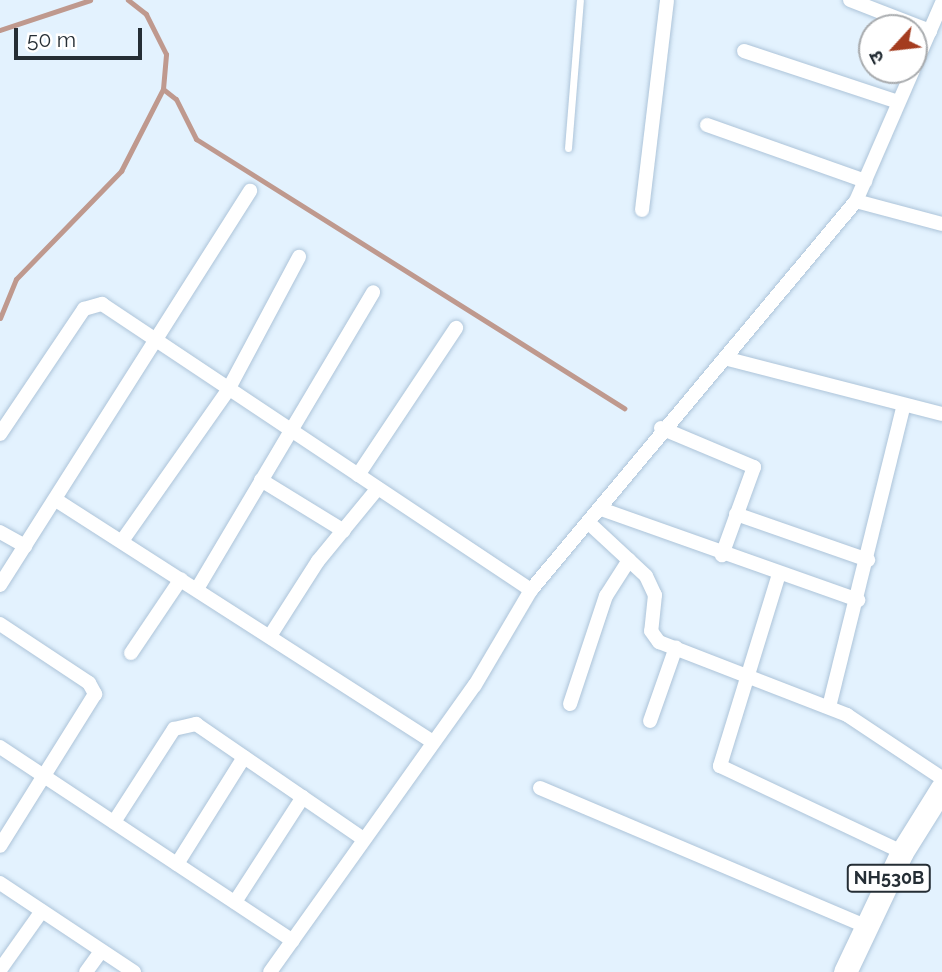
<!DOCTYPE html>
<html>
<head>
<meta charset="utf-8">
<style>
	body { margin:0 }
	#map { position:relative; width:942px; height:972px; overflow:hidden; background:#e3f2fe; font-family:Raleway,"Noto Sans Devanagari",sans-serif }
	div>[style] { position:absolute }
	.stream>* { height:5px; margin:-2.5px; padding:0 2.5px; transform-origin:2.5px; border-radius:2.5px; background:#bf998e }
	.roads { filter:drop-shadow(0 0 2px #adc4d9) drop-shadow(0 0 2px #adc4d9) }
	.service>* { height:7px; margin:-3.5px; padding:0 3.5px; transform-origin:3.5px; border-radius:3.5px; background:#fff }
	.minor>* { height:14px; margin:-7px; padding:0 7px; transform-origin:7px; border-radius:7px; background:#fff }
	.trunk>* { height:23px; margin:-11.5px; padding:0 11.5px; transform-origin:11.5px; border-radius:11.5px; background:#fff }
	span { translate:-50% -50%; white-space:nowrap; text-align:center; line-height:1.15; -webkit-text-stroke:7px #fff; paint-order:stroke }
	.shield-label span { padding:2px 5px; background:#fff; border:2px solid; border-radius:5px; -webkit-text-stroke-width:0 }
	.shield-label { font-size:18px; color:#252e35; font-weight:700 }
	.north { position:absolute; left:858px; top:14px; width:70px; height:70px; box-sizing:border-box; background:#fff; border:2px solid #a8abae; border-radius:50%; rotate:243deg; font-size:19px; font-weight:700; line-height:28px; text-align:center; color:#252e35 }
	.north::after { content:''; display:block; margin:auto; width:24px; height:32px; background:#a43c1f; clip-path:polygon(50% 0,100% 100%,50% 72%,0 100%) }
	.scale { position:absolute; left:14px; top:28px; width:128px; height:32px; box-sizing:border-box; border:4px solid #252e35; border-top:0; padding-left:9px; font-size:21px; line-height:24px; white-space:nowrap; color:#252e35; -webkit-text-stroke:5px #fff; paint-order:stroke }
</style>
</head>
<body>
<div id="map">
	<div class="stream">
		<div style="left:0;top:30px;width:95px;rotate:-18.4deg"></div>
		<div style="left:163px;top:89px;width:16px;rotate:38deg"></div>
		<div style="left:176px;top:99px;width:45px;rotate:63.4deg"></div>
		<div style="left:196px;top:139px;width:506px;rotate:32.15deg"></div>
		<div style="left:0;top:318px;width:42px;rotate:-67.7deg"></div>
		<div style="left:16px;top:279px;width:151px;rotate:-45.8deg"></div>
		<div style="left:121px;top:171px;width:92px;rotate:-62.9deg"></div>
		<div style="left:163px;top:89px;width:35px;rotate:-85deg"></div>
		<div style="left:166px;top:54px;width:45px;rotate:-116.6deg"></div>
		<div style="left:146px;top:14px;width:23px;rotate:-142deg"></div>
	</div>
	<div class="roads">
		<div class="service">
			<div style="left:568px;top:148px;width:148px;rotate:-85.4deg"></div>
		</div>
		<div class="minor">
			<div style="left:850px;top:0;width:86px;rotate:21.2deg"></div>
			<div style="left:744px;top:51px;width:162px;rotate:18.3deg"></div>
			<div style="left:914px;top:67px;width:70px;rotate:-66.4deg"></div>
			<div style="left:707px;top:125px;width:168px;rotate:19.5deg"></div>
			<div style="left:856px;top:201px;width:89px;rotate:15deg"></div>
			<div style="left:642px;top:210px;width:211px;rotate:-83.2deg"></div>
			<div style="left:728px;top:359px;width:221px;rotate:14.4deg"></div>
			<div style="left:661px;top:428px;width:101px;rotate:22.8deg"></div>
			<div style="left:754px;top:467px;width:94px;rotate:110deg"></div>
			<div style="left:0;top:434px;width:151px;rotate:-56.1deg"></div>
			<div style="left:84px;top:309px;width:19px;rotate:-16deg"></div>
			<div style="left:102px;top:304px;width:516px;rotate:33.69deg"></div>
			<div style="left:358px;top:475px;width:177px;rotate:-56.3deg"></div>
			<div style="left:261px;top:480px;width:97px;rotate:31.6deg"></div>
			<div style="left:56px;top:500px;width:447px;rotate:32.7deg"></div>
			<div style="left:601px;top:509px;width:273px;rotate:19.5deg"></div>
			<div style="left:736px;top:514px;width:140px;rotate:19.2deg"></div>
			<div style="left:590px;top:524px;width:76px;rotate:42.9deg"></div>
			<div style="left:646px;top:576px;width:21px;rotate:65deg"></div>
			<div style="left:655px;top:595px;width:36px;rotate:96deg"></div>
			<div style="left:651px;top:631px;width:14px;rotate:54deg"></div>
			<div style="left:659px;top:642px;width:202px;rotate:21.2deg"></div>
			<div style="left:847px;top:715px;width:114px;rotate:33.6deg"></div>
			<div style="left:0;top:532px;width:29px;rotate:29deg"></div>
			<div style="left:122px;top:541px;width:184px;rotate:-54.9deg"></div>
			<div style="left:228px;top:390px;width:151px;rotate:-61.9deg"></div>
			<div style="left:779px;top:574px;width:201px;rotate:107.1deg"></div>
			<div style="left:720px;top:766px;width:201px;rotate:25.3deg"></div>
			<div style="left:0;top:585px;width:467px;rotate:-57.6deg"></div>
			<div style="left:197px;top:589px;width:345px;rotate:-59.3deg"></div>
			<div style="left:0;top:624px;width:107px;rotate:33.5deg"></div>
			<div style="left:89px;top:683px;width:13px;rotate:61deg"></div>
			<div style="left:95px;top:694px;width:179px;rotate:122deg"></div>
			<div style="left:270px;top:636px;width:89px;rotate:-57.4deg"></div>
			<div style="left:318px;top:561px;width:94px;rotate:-50.6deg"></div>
			<div style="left:131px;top:653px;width:89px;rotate:-56deg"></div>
			<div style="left:570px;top:704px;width:114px;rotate:-71.6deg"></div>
			<div style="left:606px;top:596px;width:43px;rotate:-57.4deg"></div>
			<div style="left:829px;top:707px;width:311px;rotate:-76.1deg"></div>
			<div style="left:650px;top:721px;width:78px;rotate:-70.6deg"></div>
			<div style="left:0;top:747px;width:351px;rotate:33.5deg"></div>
			<div style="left:540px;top:788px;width:353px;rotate:23deg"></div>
			<div style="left:114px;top:822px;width:111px;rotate:-57.2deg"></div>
			<div style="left:174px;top:729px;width:23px;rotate:-13deg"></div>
			<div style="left:196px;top:724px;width:201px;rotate:34.5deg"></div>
			<div style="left:177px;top:864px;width:126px;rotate:-57.9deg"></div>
			<div style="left:0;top:883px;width:161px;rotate:33.6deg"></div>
			<div style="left:235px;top:902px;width:125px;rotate:-57.1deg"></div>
			<div style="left:0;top:970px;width:72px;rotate:-54.6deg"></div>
			<div style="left:86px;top:972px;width:26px;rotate:-54deg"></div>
			<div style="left:270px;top:972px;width:353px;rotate:-54.5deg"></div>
			<div style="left:475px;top:685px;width:110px;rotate:-59.5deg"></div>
			<div style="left:531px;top:590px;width:507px;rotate:-50.12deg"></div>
			<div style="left:856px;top:201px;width:143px;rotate:-66.5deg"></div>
		</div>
		<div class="trunk">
			<div style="left:845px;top:972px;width:133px;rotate:-64.6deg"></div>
			<div style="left:902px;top:852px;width:75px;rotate:-58deg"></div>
		</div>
	</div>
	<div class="shield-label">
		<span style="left:889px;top:878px">NH530B</span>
	</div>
	<div class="north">उ</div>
	<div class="scale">50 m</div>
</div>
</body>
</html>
